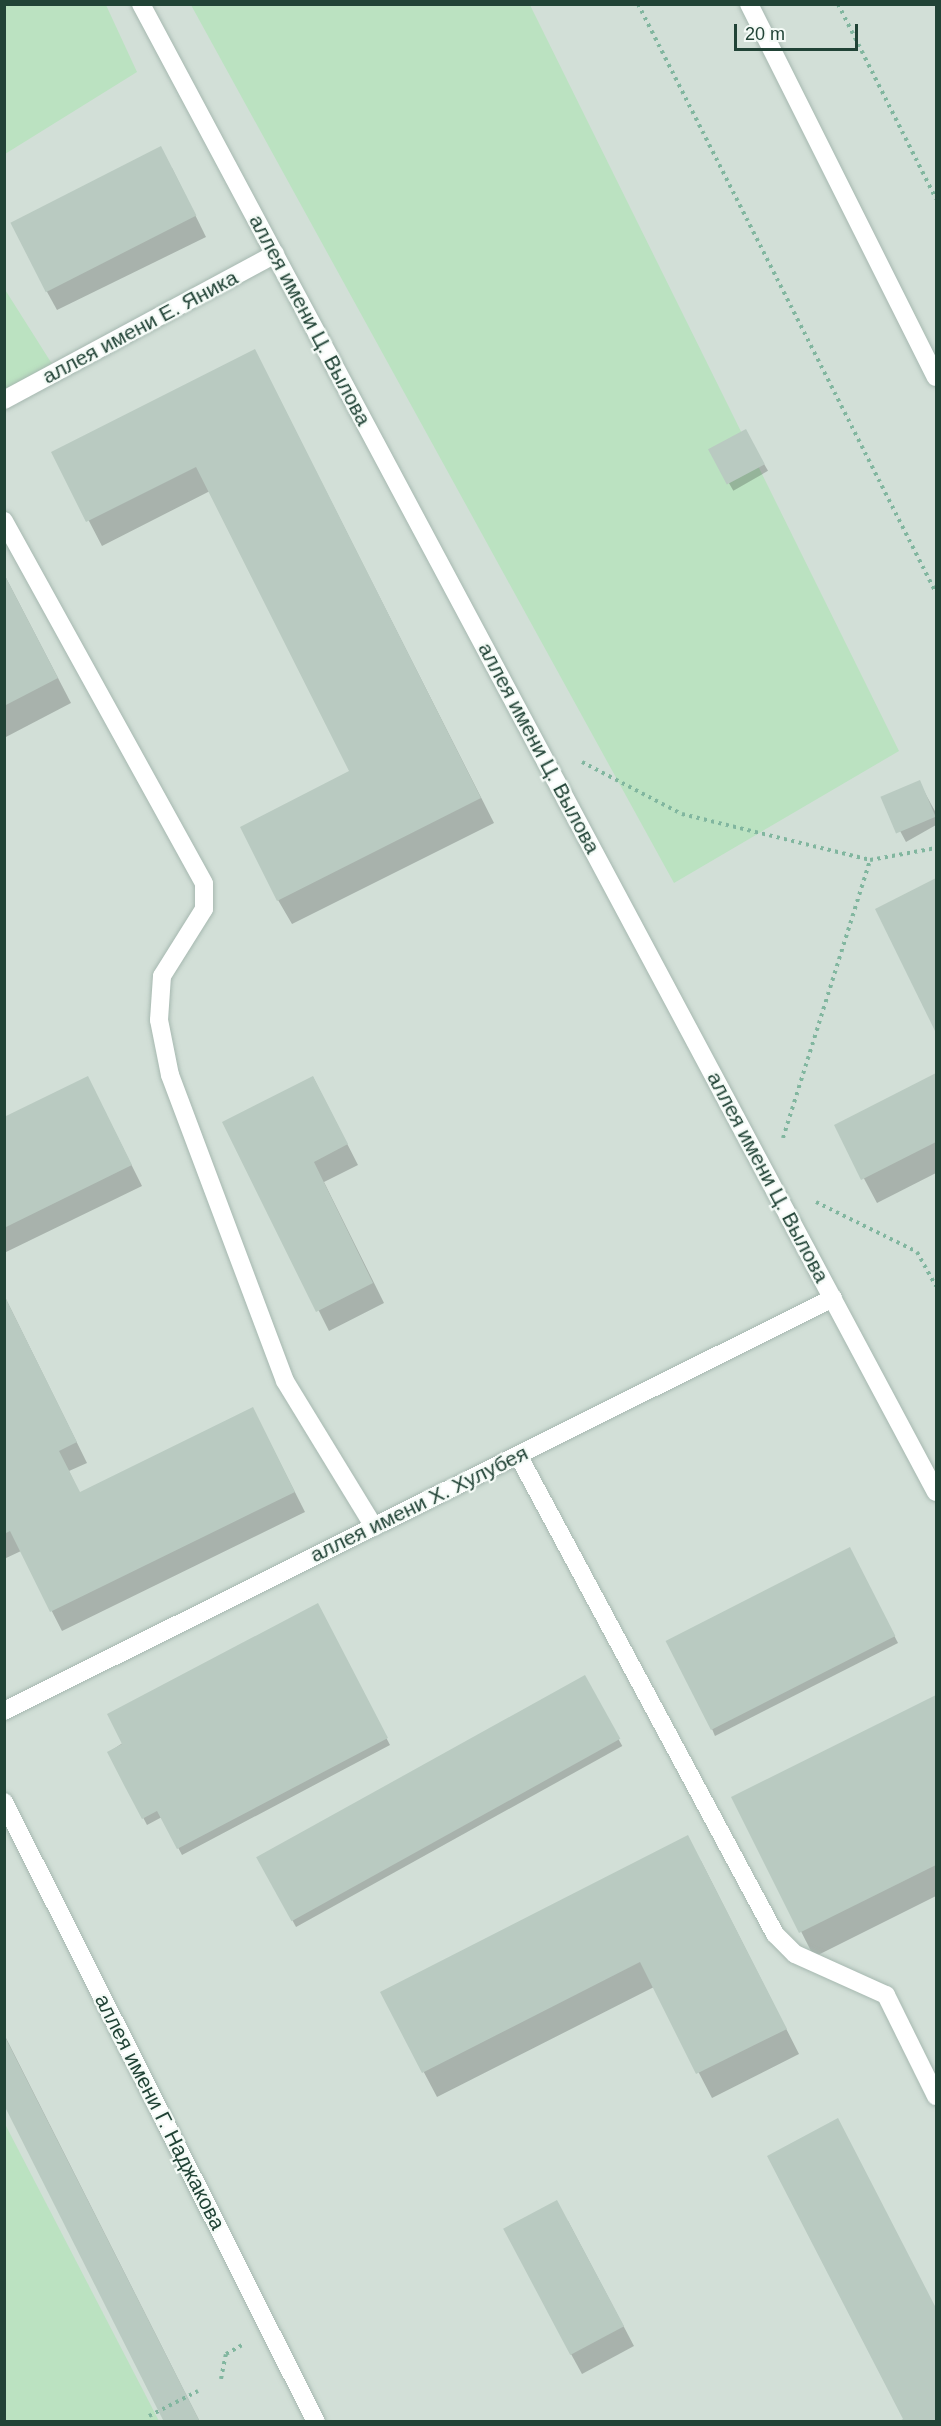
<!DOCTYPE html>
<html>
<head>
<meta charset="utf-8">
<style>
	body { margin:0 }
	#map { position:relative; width:941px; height:2426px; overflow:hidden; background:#e4efe9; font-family:Arial,sans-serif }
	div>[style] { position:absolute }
	.built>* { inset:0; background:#d2dfd7; transform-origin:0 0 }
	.green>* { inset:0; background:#bbe2c1 }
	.shadow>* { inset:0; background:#0003; transform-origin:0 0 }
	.building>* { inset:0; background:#b9cac1; transform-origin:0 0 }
	.path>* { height:4px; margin-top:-2px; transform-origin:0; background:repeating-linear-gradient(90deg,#81b69f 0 3px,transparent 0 7.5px) }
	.roads { filter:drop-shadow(0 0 2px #a6b8b0) drop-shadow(0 0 2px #a6b8b0) }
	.lane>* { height:18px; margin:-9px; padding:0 9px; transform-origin:9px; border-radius:9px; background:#fff }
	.street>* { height:18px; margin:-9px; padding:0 9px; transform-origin:9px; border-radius:9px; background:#fff }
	span { translate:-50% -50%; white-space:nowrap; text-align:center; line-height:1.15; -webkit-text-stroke:4.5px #f5fbf7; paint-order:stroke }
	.street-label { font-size:21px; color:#214336 }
	.frame { position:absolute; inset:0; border:6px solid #214336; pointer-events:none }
	.scale { position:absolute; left:734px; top:24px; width:124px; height:27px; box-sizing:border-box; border:3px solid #214336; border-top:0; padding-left:8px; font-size:18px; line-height:21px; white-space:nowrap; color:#214336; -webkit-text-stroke:4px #f5fbf7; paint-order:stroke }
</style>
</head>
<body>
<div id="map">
	<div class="built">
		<div style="left:5px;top:5px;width:931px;height:2416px"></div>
	</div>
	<div class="green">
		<div style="clip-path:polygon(5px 4px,106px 5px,137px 72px,5px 154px)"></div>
		<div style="clip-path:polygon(191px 5px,530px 5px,899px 751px,674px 883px)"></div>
		<div style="clip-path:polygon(4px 288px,59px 375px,4px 402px)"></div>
		<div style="clip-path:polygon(4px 2124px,5px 2124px,159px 2421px,5px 2421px)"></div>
	</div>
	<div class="shadow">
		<div style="clip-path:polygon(172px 168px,206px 237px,57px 310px,46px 290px)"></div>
		<div style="clip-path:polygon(255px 351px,494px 823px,292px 924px,278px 900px,351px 772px,210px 491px,102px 546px,53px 452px)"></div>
		<div style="left:745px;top:431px;width:46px;height:40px;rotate:60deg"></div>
		<div style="clip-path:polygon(4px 574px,71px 703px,4px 738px)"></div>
		<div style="clip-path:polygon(919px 782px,936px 813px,936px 825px,906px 842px,884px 801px)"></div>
		<div style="clip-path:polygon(936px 880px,936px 1030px,877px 910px)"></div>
		<div style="clip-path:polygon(936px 1075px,936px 1173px,877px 1203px,836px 1126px)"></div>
		<div style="clip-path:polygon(313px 1077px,358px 1165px,324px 1182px,384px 1303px,329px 1331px,224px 1122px)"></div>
		<div style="clip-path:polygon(88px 1078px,142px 1186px,4px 1253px,4px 1119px)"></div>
		<div style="clip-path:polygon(4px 1295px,87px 1463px,69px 1471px,80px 1494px,253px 1409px,305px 1512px,62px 1631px,21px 1551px,4px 1559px)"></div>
		<div style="clip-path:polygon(853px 1555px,898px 1643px,715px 1736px,712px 1729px)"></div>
		<div style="clip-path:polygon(321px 1612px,390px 1745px,182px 1855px,162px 1817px,147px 1825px,109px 1752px)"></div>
		<div style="left:584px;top:1677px;width:79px;height:373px;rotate:61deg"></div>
		<div style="clip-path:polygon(936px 1697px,936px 1896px,814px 1957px,733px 1797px)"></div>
		<div style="clip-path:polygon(701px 1861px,799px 2054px,712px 2098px,654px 1987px,437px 2097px,382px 1993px)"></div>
		<div style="clip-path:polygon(4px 2034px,200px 2422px,166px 2422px,4px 2102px)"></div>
		<div style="clip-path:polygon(845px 2134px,936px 2310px,936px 2422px,901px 2422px,905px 2419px)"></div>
		<div style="clip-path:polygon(568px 2221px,634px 2346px,582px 2374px,571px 2354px)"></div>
	</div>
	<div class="building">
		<div style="left:161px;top:146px;width:78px;height:169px;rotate:63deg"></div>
		<div style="clip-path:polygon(255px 349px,481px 798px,277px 901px,240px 827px,349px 771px,196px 467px,86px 522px,51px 452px)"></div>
		<div style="left:746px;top:429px;width:40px;height:43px;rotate:62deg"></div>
		<div style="clip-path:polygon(4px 574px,58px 678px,4px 706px)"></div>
		<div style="left:920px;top:780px;width:40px;height:43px;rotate:67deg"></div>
		<div style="clip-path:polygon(936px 878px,936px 1033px,875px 909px)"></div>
		<div style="clip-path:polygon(936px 1073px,936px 1142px,861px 1180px,834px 1125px)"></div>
		<div style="clip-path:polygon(88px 1076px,132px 1165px,4px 1228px,4px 1117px)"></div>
		<div style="clip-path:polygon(313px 1076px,348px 1144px,314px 1162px,373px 1283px,316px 1312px,222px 1122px)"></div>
		<div style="clip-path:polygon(4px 1295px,77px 1442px,59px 1451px,80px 1492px,253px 1407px,295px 1492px,50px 1612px,10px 1531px,4px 1534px)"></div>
		<div style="left:850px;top:1547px;width:100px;height:207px;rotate:63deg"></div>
		<div style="clip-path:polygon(318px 1603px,388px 1738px,177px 1849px,157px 1811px,142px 1819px,125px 1787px,107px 1752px,122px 1744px,107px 1714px)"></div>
		<div style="left:585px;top:1675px;width:73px;height:376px;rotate:61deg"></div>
		<div style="clip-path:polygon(936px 1695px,936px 1865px,799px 1933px,731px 1797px)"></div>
		<div style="clip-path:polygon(688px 1835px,787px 2029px,696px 2074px,640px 1962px,422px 2073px,380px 1992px)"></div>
		<div style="clip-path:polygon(4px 2035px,200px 2422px,164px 2422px,4px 2105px)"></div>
		<div style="clip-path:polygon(838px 2118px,936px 2308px,936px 2422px,898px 2422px,903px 2419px,767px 2156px)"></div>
		<div style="left:557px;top:2200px;width:143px;height:61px;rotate:62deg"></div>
	</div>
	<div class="path">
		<div style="left:638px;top:4px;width:660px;rotate:63.16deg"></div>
		<div style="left:838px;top:4px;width:218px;rotate:63.3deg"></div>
		<div style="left:582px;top:762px;width:113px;rotate:27.5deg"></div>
		<div style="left:682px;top:814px;width:194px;rotate:13.7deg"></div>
		<div style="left:870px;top:860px;width:67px;rotate:-10.3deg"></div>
		<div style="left:783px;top:1138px;width:291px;rotate:-72.6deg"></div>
		<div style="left:816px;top:1202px;width:113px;rotate:26.3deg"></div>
		<div style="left:917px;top:1252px;width:39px;rotate:61deg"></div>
		<div style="left:221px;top:2379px;width:25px;rotate:-79deg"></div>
		<div style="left:226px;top:2354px;width:18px;rotate:-29deg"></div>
		<div style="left:149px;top:2416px;width:55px;rotate:-27deg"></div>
	</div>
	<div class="roads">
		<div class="lane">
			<div style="left:141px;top:4px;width:1687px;rotate:61.89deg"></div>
			<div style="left:4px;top:400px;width:308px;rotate:-28.3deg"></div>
			<div style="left:4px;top:521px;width:414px;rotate:61.1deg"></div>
			<div style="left:204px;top:884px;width:25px;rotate:90deg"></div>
			<div style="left:204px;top:909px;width:79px;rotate:122.1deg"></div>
			<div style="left:162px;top:976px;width:44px;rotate:93.9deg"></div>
			<div style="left:159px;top:1020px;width:56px;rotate:78.7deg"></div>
			<div style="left:170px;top:1075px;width:327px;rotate:69.4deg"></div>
			<div style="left:285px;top:1381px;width:171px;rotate:58.6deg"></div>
			<div style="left:518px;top:1455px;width:544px;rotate:61.78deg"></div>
			<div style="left:775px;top:1934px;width:28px;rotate:45deg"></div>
			<div style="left:795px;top:1954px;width:100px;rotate:24.3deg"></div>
			<div style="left:886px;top:1995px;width:113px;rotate:63.7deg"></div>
			<div style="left:4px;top:1711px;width:926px;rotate:-26.48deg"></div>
			<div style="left:4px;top:1802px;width:694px;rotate:63.29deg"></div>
		</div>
		<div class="street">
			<div style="left:749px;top:4px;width:417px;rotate:63.4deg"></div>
		</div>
	</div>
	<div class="street-label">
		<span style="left:310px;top:320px;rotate:62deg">аллея имени Ц. Вылова</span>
		<span style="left:140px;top:327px;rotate:-28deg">аллея имени Е. Яника</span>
		<span style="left:539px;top:748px;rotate:62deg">аллея имени Ц. Вылова</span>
		<span style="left:768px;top:1177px;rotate:62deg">аллея имени Ц. Вылова</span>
		<span style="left:419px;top:1504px;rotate:-26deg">аллея имени Х. Хулубея</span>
		<span style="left:160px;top:2112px;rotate:63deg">аллея имени Г. Наджакова</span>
	</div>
	<div class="frame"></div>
	<div class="scale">20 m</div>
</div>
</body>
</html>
